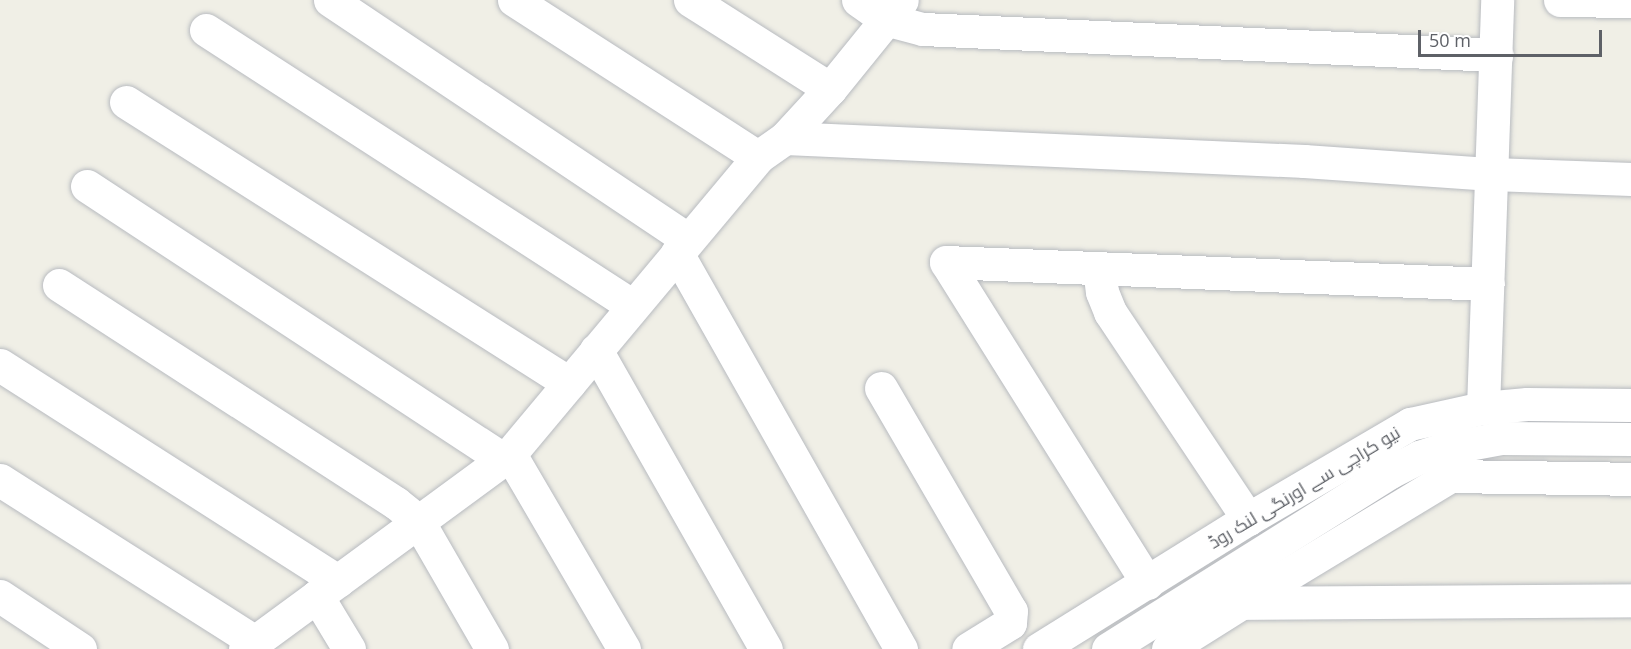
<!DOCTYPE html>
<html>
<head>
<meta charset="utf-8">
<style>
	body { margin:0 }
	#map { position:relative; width:1631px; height:649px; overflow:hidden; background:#f0efe6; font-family:"Open Sans",Cairo,sans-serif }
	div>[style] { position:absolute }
	.roads { filter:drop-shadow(0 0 2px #b8bbc0) drop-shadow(0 0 2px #b8bbc0) }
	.minor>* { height:33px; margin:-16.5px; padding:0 16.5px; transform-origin:16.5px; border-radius:16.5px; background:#fff }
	span { translate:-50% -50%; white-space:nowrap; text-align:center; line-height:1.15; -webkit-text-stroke:4.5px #fff; paint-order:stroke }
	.street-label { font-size:18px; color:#5e6167 }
	.scale { position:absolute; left:1418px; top:30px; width:184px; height:27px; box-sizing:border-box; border:3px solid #5e6167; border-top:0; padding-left:8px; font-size:18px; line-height:21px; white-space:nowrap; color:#5e6167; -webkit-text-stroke:4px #fff; paint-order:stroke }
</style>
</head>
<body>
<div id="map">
	<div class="roads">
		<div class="minor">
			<div style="left:330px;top:0;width:431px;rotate:33.8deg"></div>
			<div style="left:514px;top:0;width:290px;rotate:32.8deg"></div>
			<div style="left:690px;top:0;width:166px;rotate:32.4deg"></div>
			<div style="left:858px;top:0;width:33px;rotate:35deg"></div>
			<div style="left:885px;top:19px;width:39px;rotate:15deg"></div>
			<div style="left:923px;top:29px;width:574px;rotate:2.6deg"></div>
			<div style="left:1560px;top:0;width:71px;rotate:0.8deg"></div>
			<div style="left:206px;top:30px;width:508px;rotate:32.88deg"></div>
			<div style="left:126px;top:102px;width:525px;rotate:32.39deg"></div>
			<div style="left:785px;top:138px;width:520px;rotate:2.54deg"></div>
			<div style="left:1304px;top:161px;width:188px;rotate:4deg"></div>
			<div style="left:1492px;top:174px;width:139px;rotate:2.1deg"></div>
			<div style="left:87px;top:186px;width:498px;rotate:33.3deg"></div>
			<div style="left:677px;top:253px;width:455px;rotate:60.5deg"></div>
			<div style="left:946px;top:262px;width:542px;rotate:2.32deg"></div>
			<div style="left:946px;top:262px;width:379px;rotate:57.9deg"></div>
			<div style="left:1099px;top:268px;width:24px;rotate:83deg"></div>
			<div style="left:1102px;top:292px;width:22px;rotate:68deg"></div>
			<div style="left:1110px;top:312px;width:249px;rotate:56.3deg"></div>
			<div style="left:59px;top:285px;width:401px;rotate:32.9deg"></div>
			<div style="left:396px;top:503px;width:28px;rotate:39deg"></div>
			<div style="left:418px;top:521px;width:148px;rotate:60deg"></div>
			<div style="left:596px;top:350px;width:344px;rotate:60.4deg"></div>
			<div style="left:0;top:365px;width:401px;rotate:32.6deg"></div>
			<div style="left:881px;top:388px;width:258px;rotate:59.8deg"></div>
			<div style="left:1011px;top:611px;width:12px;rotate:95deg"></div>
			<div style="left:1010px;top:623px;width:49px;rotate:148.2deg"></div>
			<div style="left:1483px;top:408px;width:408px;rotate:-88deg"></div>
			<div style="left:510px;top:454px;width:226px;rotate:59.7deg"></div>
			<div style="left:0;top:480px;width:302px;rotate:32.4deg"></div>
			<div style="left:0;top:596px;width:96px;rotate:33.5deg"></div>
			<div style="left:317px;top:596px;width:62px;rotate:58.9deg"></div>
			<div style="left:1242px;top:602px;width:243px;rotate:-31.2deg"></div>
			<div style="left:1450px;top:476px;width:181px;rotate:0.9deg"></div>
			<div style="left:245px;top:649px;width:329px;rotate:-36.3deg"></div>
			<div style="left:510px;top:454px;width:387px;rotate:-50.1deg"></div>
			<div style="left:758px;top:157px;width:33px;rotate:-35deg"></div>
			<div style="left:785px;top:138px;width:67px;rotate:-47.4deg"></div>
			<div style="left:830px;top:89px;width:114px;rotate:-51deg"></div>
			<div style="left:1039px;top:649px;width:246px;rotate:-31.9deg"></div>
			<div style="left:1248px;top:519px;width:188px;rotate:-30.4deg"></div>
			<div style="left:1410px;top:424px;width:75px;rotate:-12.4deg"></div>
			<div style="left:1483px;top:408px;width:44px;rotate:-5.2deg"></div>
			<div style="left:1527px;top:404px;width:104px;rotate:0.6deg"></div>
			<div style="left:1108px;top:649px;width:333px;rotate:-32.1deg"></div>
			<div style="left:1390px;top:472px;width:33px;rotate:-27deg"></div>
			<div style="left:1419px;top:457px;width:29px;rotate:-18deg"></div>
			<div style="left:1447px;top:448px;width:55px;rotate:-10.5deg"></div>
			<div style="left:1501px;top:438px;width:130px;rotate:0.4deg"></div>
			<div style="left:1168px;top:649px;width:86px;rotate:-32.2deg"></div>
			<div style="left:1241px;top:603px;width:390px;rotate:-0.4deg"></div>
		</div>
	</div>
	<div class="street-label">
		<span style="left:1304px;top:487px;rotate:-31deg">نیو کراچی سے اورنگی لنک روڈ</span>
	</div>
	<div class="scale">50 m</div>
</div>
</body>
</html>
